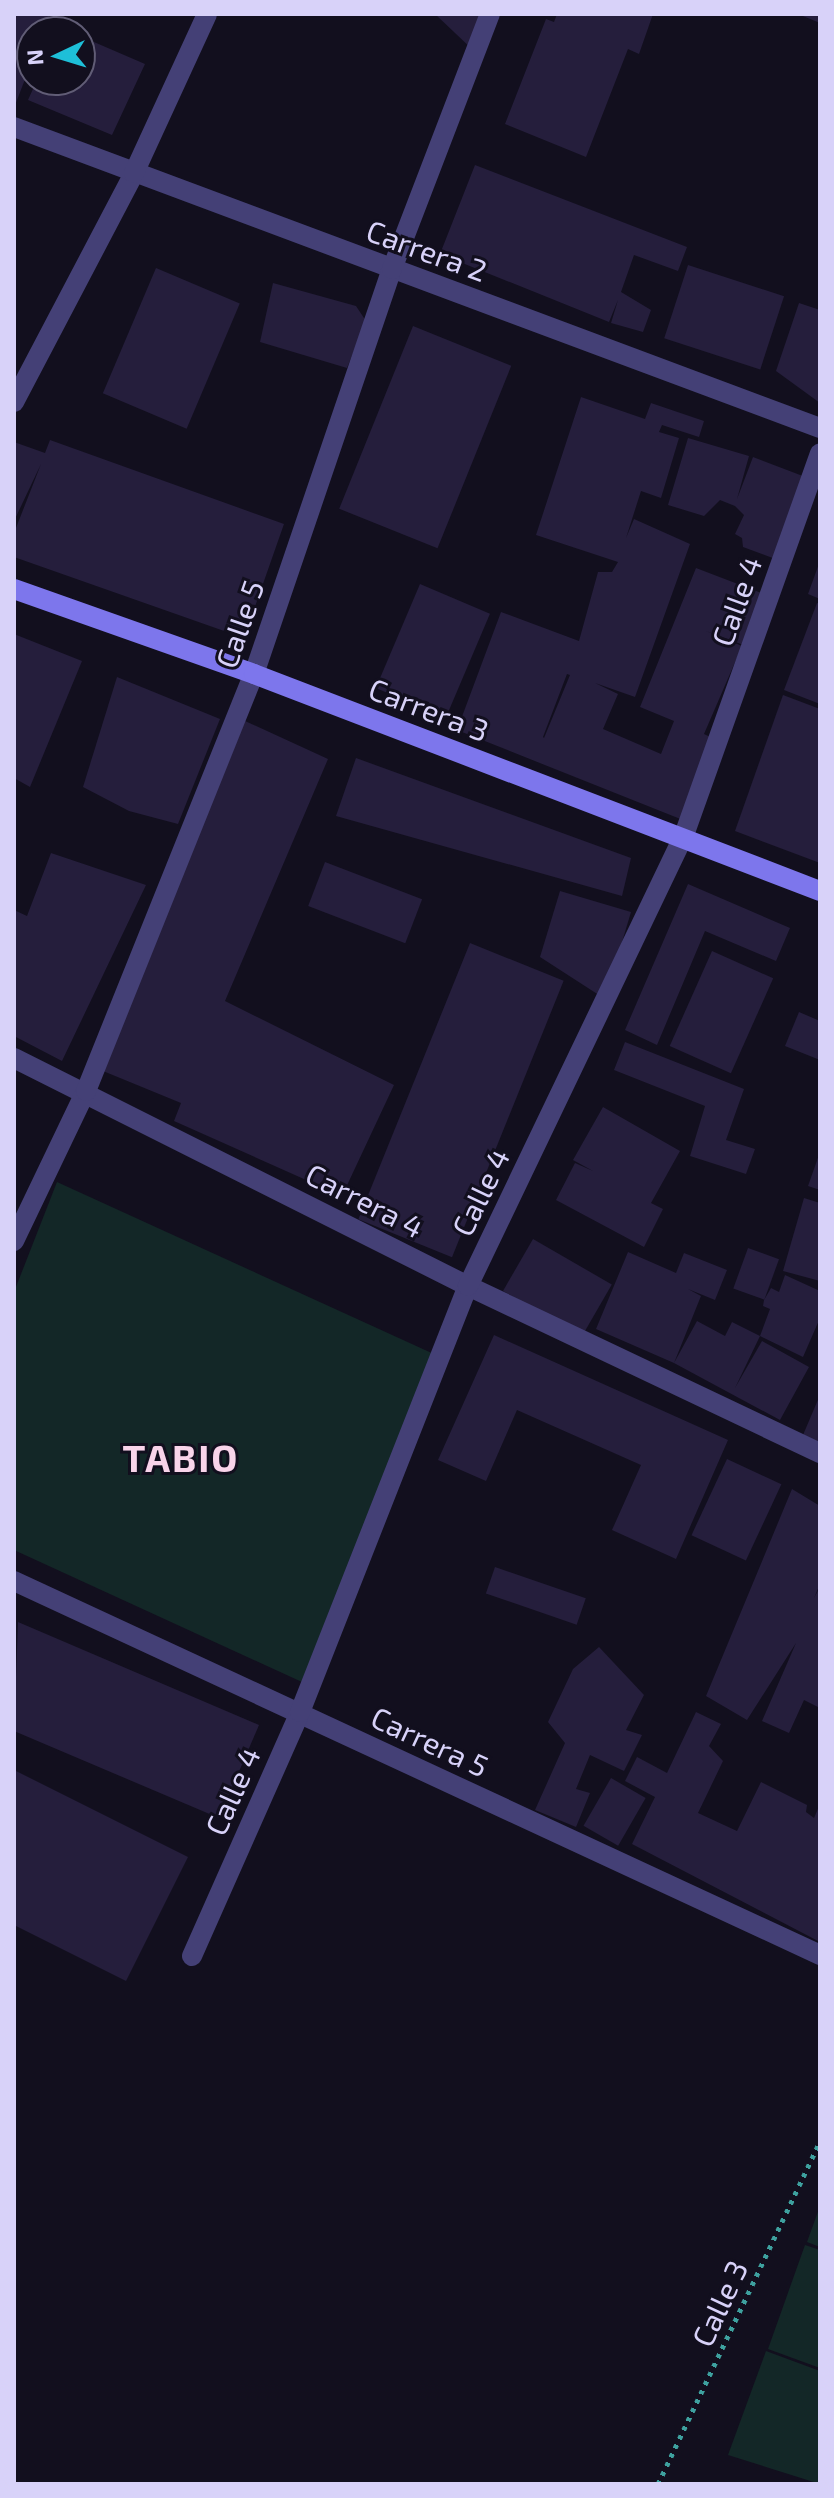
<!DOCTYPE html>
<html>
<head>
<meta charset="utf-8">
<style>
	body { margin:0 }
	#map { position:relative; width:834px; height:2498px; overflow:hidden; background:#120f1e; font-family:"Exo 2",sans-serif }
	div>[style] { position:absolute }
	.green>* { inset:0; background:#132727 }
	.building>* { inset:0; background:#251e3c; transform-origin:0 0 }
	.path>* { height:5px; margin-top:-2.5px; transform-origin:0; background:repeating-linear-gradient(90deg,#3ea19f 0 4px,transparent 0 10px) }
	.lane>* { height:20px; margin:-10px; padding:0 10px; transform-origin:10px; border-radius:10px; background:#444076 }
	.street>* { height:20px; margin:-10px; padding:0 10px; transform-origin:10px; border-radius:10px; background:#444076 }
	.secondary>* { height:20px; margin:-10px; padding:0 10px; transform-origin:10px; border-radius:10px; background:#7d76ec }
	span { translate:-50% -50%; white-space:nowrap; text-align:center; line-height:1.15; -webkit-text-stroke:6px #120f1e; paint-order:stroke }
	.street-label { font-size:30px; color:#d8d2f9 }
	.district-label { font-size:38px; color:#f9d4ea; font-weight:700; letter-spacing:2px }
	.frame { position:absolute; inset:0; border:16px solid #d8d2f9; pointer-events:none }
	.north { position:absolute; left:16px; top:16px; width:80px; height:80px; box-sizing:border-box; background:#120f1e; border:2px solid #615d76; border-radius:50%; rotate:266deg; font-size:22px; font-weight:700; line-height:32px; text-align:center; color:#d8d2f9 }
	.north::after { content:''; display:block; margin:auto; width:28px; height:36px; background:#1ebfd8; clip-path:polygon(50% 0,100% 100%,50% 72%,0 100%) }
</style>
</head>
<body>
<div id="map">
	<div class="green">
		<div style="clip-path:polygon(57px 1182px,436px 1355px,302px 1682px,14px 1550px,14px 1292px)"></div>
		<div style="clip-path:polygon(820px 2206px,820px 2247px,807px 2242px)"></div>
		<div style="clip-path:polygon(805px 2245px,820px 2250px,820px 2368px,768px 2349px)"></div>
		<div style="clip-path:polygon(766px 2351px,820px 2371px,820px 2484px,728px 2455px)"></div>
	</div>
	<div class="building">
		<div style="clip-path:polygon(14px 14px,50px 14px,43px 32px,32px 32px,32px 61px,14px 108px)"></div>
		<div style="clip-path:polygon(435px 14px,490px 14px,474px 51px)"></div>
		<div style="clip-path:polygon(557px 14px,653px 14px,639px 54px,628px 49px,586px 157px,505px 124px,546px 19px,554px 22px)"></div>
		<div style="clip-path:polygon(798px 14px,820px 14px,820px 23px)"></div>
		<div style="clip-path:polygon(80px 36px,145px 64px,112px 135px,28px 100px,37px 80px,80px 80px)"></div>
		<div style="clip-path:polygon(475px 165px,687px 247px,678px 271px,634px 255px,621px 292px,651px 310px,643px 332px,611px 323px,618px 300px,609px 322px,440px 254px)"></div>
		<div style="left:688px;top:265px;width:101px;height:77px;rotate:18deg"></div>
		<div style="left:156px;top:268px;width:91px;height:136px;rotate:23deg"></div>
		<div style="clip-path:polygon(273px 283px,356px 306px,366px 321px,347px 368px,260px 342px)"></div>
		<div style="clip-path:polygon(799px 303px,820px 310px,820px 403px,776px 371px)"></div>
		<div style="left:413px;top:326px;width:106px;height:197px;rotate:22deg"></div>
		<div style="clip-path:polygon(evenodd,581px 397px,645px 419px,651px 403px,704px 421px,699px 437px,662px 425px,659px 432px,679px 438px,661px 498px,641px 491px,626px 538px,634px 519px,690px 544px,635px 697px,595px 683px,618px 694px,603px 729px,661px 754px,674px 721px,640px 707px,696px 568px,769px 596px,749px 647px,706px 631px,742px 646px,704px 734px,725px 744px,693px 824px,457px 730px,501px 612px,579px 641px,598px 572px,612px 572px,618px 562px,536px 535px,581px 397px,567px 674px,570px 675px,544px 738px,543px 737px,567px 674px)"></div>
		<div style="clip-path:polygon(688px 438px,749px 456px,737px 499px,753px 457px,808px 478px,778px 560px,743px 547px,742px 538px,735px 534px,744px 515px,735px 506px,720px 500px,704px 516px,668px 505px)"></div>
		<div style="clip-path:polygon(50px 440px,284px 524px,244px 638px,14px 557px,14px 533px,41px 464px,14px 521px,14px 442px,45px 453px)"></div>
		<div style="clip-path:polygon(820px 561px,820px 599px,808px 594px)"></div>
		<div style="left:420px;top:584px;width:76px;height:113px;rotate:23deg"></div>
		<div style="clip-path:polygon(817px 603px,820px 604px,820px 704px,784px 690px)"></div>
		<div style="clip-path:polygon(14px 634px,82px 661px,30px 787px,14px 778px)"></div>
		<div style="clip-path:polygon(117px 677px,220px 719px,178px 824px,129px 811px,83px 787px)"></div>
		<div style="clip-path:polygon(783px 695px,820px 709px,820px 863px,735px 831px)"></div>
		<div style="clip-path:polygon(245px 721px,328px 759px,225px 1001px,394px 1085px,342px 1196px,174px 1121px,181px 1103px,103px 1071px)"></div>
		<div style="clip-path:polygon(356px 758px,631px 858px,622px 896px,336px 816px)"></div>
		<div style="clip-path:polygon(51px 853px,146px 885px,62px 1061px,14px 1036px,14px 910px,27px 916px)"></div>
		<div style="left:325px;top:862px;width:104px;height:47px;rotate:21deg"></div>
		<div style="clip-path:polygon(688px 884px,790px 928px,776px 961px,705px 931px,657px 1045px,625px 1030px)"></div>
		<div style="clip-path:polygon(560px 891px,631px 912px,605px 999px,540px 957px)"></div>
		<div style="left:470px;top:943px;width:101px;height:298px;rotate:22deg"></div>
		<div style="left:712px;top:951px;width:67px;height:104px;rotate:24deg"></div>
		<div style="clip-path:polygon(799px 1012px,820px 1021px,820px 1060px,785px 1046px)"></div>
		<div style="clip-path:polygon(625px 1042px,744px 1089px,726px 1140px,755px 1149px,746px 1174px,690px 1156px,705px 1106px,614px 1070px)"></div>
		<div style="clip-path:polygon(603px 1107px,680px 1151px,651px 1203px,663px 1209px,644px 1247px,556px 1200px,575px 1163px,593px 1171px,573px 1160px)"></div>
		<div style="clip-path:polygon(820px 1152px,820px 1190px,808px 1186px)"></div>
		<div style="clip-path:polygon(804px 1198px,820px 1203px,820px 1281px,783px 1271px)"></div>
		<div style="left:533px;top:1239px;width:91px;height:60px;rotate:30deg"></div>
		<div style="left:748px;top:1248px;width:33px;height:43px;rotate:20deg"></div>
		<div style="clip-path:polygon(628px 1252px,676px 1273px,684px 1253px,727px 1270px,715px 1300px,688px 1289px,701px 1296px,674px 1363px,697px 1321px,725px 1336px,732px 1322px,760px 1336px,735px 1388px,762px 1341px,809px 1367px,780px 1420px,674px 1363px,596px 1329px)"></div>
		<div style="clip-path:polygon(785px 1275px,820px 1291px,820px 1318px,803px 1357px,760px 1336px,770px 1309px,763px 1306px,764px 1300px,771px 1288px,779px 1292px)"></div>
		<div style="clip-path:polygon(494px 1335px,728px 1440px,676px 1559px,612px 1530px,641px 1465px,517px 1410px,486px 1481px,438px 1460px)"></div>
		<div style="clip-path:polygon(820px 1395px,820px 1443px,803px 1435px)"></div>
		<div style="left:727px;top:1459px;width:60px;height:84px;rotate:25deg"></div>
		<div style="clip-path:polygon(792px 1489px,820px 1506px,820px 1584px,814px 1598px,820px 1587px,820px 1708px,804px 1700px,789px 1733px,762px 1721px,796px 1643px,747px 1720px,706px 1696px)"></div>
		<div style="left:495px;top:1567px;width:96px;height:28px;rotate:19deg"></div>
		<div style="clip-path:polygon(18px 1622px,259px 1725px,219px 1818px,14px 1731px)"></div>
		<div style="clip-path:polygon(599px 1647px,644px 1695px,626px 1730px,642px 1735px,624px 1771px,590px 1755px,576px 1789px,590px 1793px,576px 1827px,535px 1810px,565px 1743px,548px 1722px,573px 1669px)"></div>
		<div style="clip-path:polygon(696px 1712px,721px 1724px,709px 1746px,723px 1761px,698px 1813px,737px 1831px,761px 1782px,807px 1805px,806px 1812px,814px 1818px,820px 1804px,820px 1942px,632px 1844px,655px 1797px,625px 1781px,637px 1757px,667px 1773px)"></div>
		<div style="clip-path:polygon(14px 1770px,188px 1857px,126px 1981px,14px 1925px)"></div>
		<div style="left:611px;top:1778px;width:40px;height:55px;rotate:30deg"></div>
	</div>
	<div class="path">
		<div style="left:658px;top:2484px;width:378px;rotate:-64.7deg"></div>
	</div>
	<div class="lane">
		<div style="left:14px;top:402px;width:259px;rotate:-62.3deg"></div>
	</div>
	<div class="street">
		<div style="left:14px;top:127px;width:860px;rotate:20.48deg"></div>
		<div style="left:134px;top:173px;width:175px;rotate:-65.3deg"></div>
		<div style="left:14px;top:1058px;width:508px;rotate:26.67deg"></div>
		<div style="left:468px;top:1286px;width:390px;rotate:25.4deg"></div>
		<div style="left:14px;top:1241px;width:166px;rotate:-64.4deg"></div>
		<div style="left:86px;top:1091px;width:450px;rotate:-68.1deg"></div>
		<div style="left:254px;top:674px;width:428px;rotate:-71.2deg"></div>
		<div style="left:392px;top:269px;width:273px;rotate:-69deg"></div>
		<div style="left:14px;top:1581px;width:889px;rotate:24.89deg"></div>
		<div style="left:192px;top:1956px;width:267px;rotate:-66.1deg"></div>
		<div style="left:300px;top:1712px;width:458px;rotate:-68.5deg"></div>
		<div style="left:468px;top:1286px;width:497px;rotate:-64.4deg"></div>
		<div style="left:683px;top:838px;width:408px;rotate:-70.4deg"></div>
	</div>
	<div class="secondary">
		<div style="left:14px;top:589px;width:255px;rotate:19.5deg"></div>
		<div style="left:254px;top:674px;width:606px;rotate:20.98deg"></div>
	</div>
	<div class="street-label">
		<span style="left:427px;top:250px;rotate:20deg">Carrera 2</span>
		<span style="left:736px;top:601px;rotate:-70deg">Calle 4</span>
		<span style="left:239px;top:624px;rotate:-71deg">Calle 5</span>
		<span style="left:429px;top:709px;rotate:21deg">Carrera 3</span>
		<span style="left:480px;top:1192px;rotate:-64deg">Calle 4</span>
		<span style="left:365px;top:1200px;rotate:27deg">Carrera 4</span>
		<span style="left:430px;top:1741px;rotate:25deg">Carrera 5</span>
		<span style="left:232px;top:1791px;rotate:-66deg">Calle 4</span>
		<span style="left:719px;top:2303px;rotate:-65deg">Calle 3</span>
	</div>
	<div class="district-label">
		<span style="left:181px;top:1458px">TABIO</span>
	</div>
	<div class="frame"></div>
	<div class="north">N</div>
</div>
</body>
</html>
